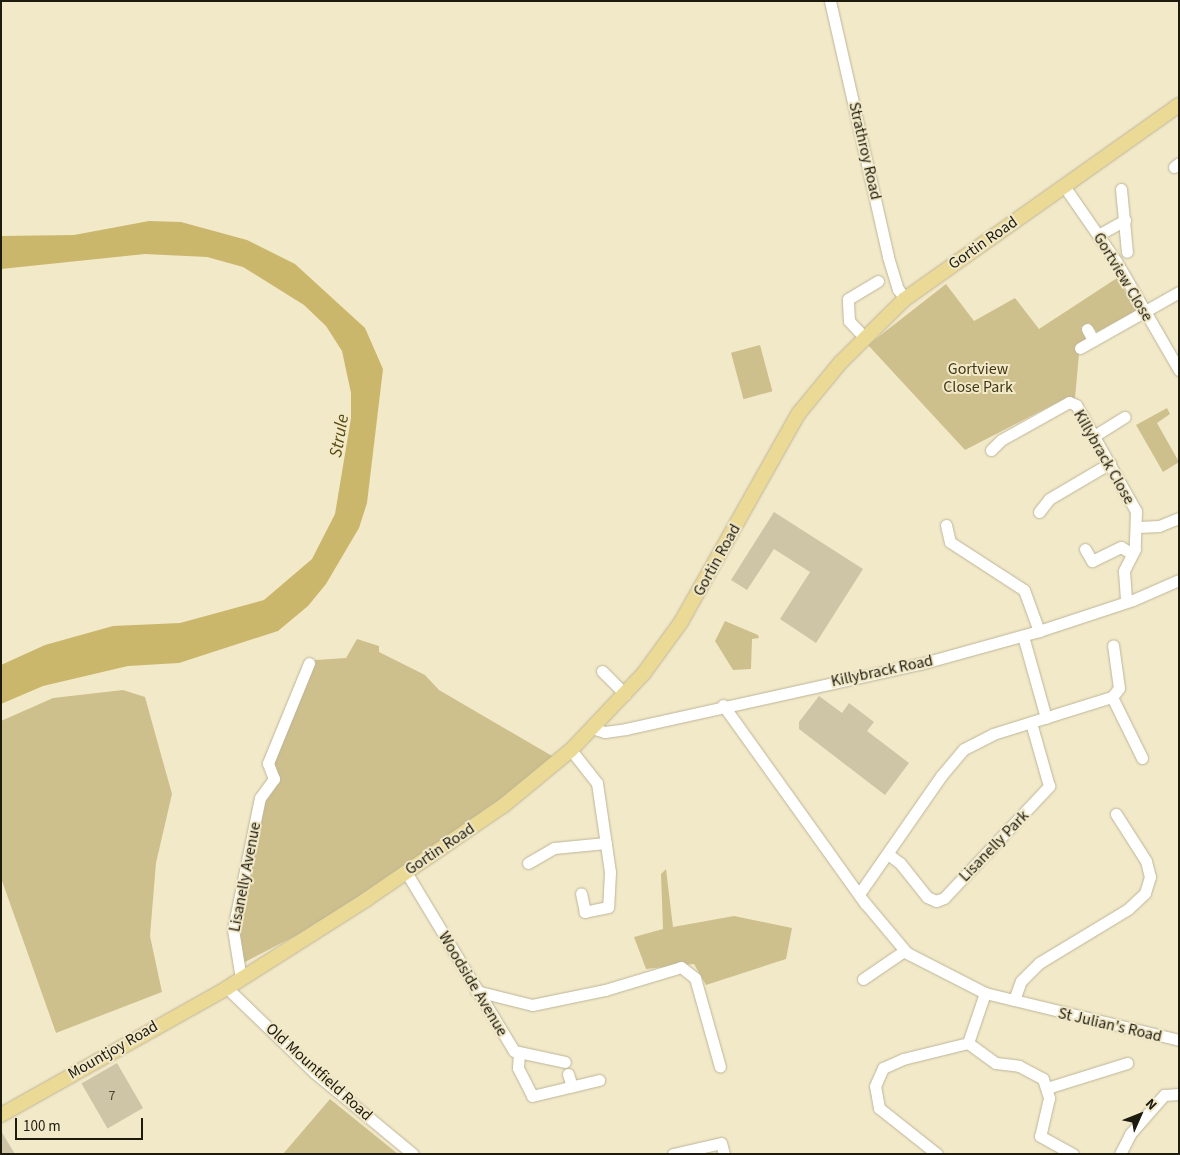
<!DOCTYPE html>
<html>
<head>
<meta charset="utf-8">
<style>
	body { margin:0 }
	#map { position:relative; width:1180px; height:1155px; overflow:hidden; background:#f2e9c9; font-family:"Source Sans 3",sans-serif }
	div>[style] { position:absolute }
	.green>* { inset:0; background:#cec08d; transform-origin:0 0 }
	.water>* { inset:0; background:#cbb76c }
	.building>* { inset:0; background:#cdc5a6; transform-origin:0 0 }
	.roads { filter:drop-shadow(0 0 1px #bdb597) drop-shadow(0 0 1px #bdb597) }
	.minor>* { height:11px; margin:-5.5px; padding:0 5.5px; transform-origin:5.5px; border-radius:5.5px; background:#fff }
	.major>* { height:14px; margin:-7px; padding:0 7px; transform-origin:7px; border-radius:7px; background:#ebda96 }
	span { translate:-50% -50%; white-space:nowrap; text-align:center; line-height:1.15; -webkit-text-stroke:4px #f2e9c9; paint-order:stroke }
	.number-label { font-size:14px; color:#494534 }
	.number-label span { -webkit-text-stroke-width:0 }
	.street-label { font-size:16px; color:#1d1a0e }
	.park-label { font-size:16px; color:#413817 }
	.water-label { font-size:18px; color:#594b11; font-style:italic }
	.frame { position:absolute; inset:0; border:2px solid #1d1a0e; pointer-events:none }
	.north { position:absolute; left:1115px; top:1090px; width:50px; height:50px; -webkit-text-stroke:4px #f2e9c9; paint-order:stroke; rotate:46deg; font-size:14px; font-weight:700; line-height:20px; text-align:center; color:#1d1a0e }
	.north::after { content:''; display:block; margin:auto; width:18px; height:22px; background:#1d1a0e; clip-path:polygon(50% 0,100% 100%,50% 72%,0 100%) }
	.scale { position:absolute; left:15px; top:1118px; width:128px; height:22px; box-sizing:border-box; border:2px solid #1d1a0e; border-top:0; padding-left:6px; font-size:15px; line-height:18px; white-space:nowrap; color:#1d1a0e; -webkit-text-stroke:4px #f2e9c9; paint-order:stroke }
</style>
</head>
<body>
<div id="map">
	<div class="green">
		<div style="clip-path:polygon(1117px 278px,1137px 310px,1097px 332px,1089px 323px,1081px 327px,1087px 338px,1080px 343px,1075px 398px,1066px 398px,965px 450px,868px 345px,946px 284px,974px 321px,1015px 298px,1039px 329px)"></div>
		<div style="left:760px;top:345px;width:48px;height:30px;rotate:75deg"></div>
		<div style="clip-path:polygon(1167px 408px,1170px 414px,1157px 423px,1179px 462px,1163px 472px,1136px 425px)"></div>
		<div style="clip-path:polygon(725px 621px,758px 635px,759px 638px,752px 639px,751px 669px,733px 670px,715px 641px)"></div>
		<div style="clip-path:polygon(357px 639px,379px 646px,379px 652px,425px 675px,439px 690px,559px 760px,367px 899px,245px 962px,238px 955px,238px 926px,271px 763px,315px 660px,346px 658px)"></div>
		<div style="clip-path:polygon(123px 690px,145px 697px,172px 794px,156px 863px,150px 936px,162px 992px,56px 1033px,1px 878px,1px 721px,53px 698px)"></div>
		<div style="clip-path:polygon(666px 869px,673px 927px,734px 916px,792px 928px,786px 959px,706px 985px,694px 964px,646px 969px,634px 937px,663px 929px,661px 874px)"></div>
		<div style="clip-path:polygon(330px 1099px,398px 1154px,283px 1154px)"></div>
	</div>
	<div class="water">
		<div style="clip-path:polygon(149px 221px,181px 222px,247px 240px,295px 264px,365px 328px,383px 369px,367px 503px,359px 528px,326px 584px,308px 606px,278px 631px,179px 663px,128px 666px,43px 686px,1px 704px,1px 665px,45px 645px,113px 626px,180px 623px,264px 600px,312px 559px,335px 514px,351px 418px,351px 393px,342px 351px,326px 326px,304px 305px,243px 267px,207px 257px,145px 254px,1px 269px,1px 236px,74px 235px)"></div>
	</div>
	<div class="building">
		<div style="clip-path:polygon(774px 512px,863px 569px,816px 643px,780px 619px,810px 572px,774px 549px,747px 590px,731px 580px)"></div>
		<div style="clip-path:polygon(819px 696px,842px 713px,849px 703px,874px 722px,867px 731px,909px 763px,885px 795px,799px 729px,799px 722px)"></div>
		<div style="left:117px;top:1063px;width:52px;height:41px;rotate:60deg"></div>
		<div style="clip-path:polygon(1px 1131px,15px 1154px,1px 1154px)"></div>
	</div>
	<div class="roads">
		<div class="minor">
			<div style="left:830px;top:1px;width:262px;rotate:77.2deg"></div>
			<div style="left:888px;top:257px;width:34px;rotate:73deg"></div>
			<div style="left:898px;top:289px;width:12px;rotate:55deg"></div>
			<div style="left:1174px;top:167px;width:6px;rotate:-39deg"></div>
			<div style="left:1064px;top:186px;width:91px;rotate:55.3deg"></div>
			<div style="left:1116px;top:261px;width:126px;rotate:60deg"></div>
			<div style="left:1121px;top:189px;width:63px;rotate:84.6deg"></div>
			<div style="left:1098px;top:235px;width:31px;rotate:-29deg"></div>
			<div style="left:1087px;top:329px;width:13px;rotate:61deg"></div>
			<div style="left:865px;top:338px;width:23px;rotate:-133deg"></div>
			<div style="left:849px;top:321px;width:22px;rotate:-93deg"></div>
			<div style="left:848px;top:299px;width:35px;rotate:-31deg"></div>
			<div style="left:1080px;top:348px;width:114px;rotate:-29.5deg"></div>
			<div style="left:1094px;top:436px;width:36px;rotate:-32deg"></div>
			<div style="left:991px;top:450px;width:14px;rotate:-45deg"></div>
			<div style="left:1001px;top:440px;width:78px;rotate:-29.2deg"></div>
			<div style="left:1069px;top:402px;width:8px;rotate:23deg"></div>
			<div style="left:1076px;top:405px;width:122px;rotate:60.5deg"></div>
			<div style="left:1136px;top:511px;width:38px;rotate:92deg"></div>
			<div style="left:1135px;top:549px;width:25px;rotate:117deg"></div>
			<div style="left:1124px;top:571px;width:31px;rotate:86deg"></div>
			<div style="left:1039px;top:512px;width:16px;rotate:-52deg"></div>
			<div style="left:1049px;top:499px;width:71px;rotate:-30.5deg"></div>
			<div style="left:946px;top:525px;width:17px;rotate:77deg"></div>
			<div style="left:950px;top:542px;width:88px;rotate:33deg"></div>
			<div style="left:1024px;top:590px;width:44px;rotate:69.9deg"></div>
			<div style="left:1138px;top:527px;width:21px;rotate:-3deg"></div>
			<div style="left:1159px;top:526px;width:22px;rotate:-22deg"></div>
			<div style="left:1085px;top:549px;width:14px;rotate:60deg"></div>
			<div style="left:1092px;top:561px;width:32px;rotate:-26deg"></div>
			<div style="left:1121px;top:547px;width:13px;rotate:32deg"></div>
			<div style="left:1023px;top:636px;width:85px;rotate:74.3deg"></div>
			<div style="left:602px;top:671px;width:33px;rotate:45deg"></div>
			<div style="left:1112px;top:697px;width:68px;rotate:63.8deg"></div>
			<div style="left:1112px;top:697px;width:11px;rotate:-52deg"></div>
			<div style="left:1119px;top:688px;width:43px;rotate:-97.9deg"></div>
			<div style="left:723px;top:705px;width:244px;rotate:54.4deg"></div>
			<div style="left:865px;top:903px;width:65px;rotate:50deg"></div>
			<div style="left:907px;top:953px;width:88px;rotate:27.1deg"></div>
			<div style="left:985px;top:993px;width:200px;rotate:13.6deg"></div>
			<div style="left:595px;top:729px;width:10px;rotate:17deg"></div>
			<div style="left:605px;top:732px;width:21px;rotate:-8deg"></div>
			<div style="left:626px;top:729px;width:301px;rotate:-12.5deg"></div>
			<div style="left:920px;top:664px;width:123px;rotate:-15.5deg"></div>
			<div style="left:1039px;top:631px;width:99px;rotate:-18.3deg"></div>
			<div style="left:1133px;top:600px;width:50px;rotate:-23.5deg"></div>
			<div style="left:571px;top:750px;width:42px;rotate:51.8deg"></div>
			<div style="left:597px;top:783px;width:90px;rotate:81.7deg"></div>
			<div style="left:610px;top:872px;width:35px;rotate:93deg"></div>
			<div style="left:608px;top:907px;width:24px;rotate:168deg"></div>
			<div style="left:585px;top:912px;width:19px;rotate:-102deg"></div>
			<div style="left:888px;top:854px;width:15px;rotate:37deg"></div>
			<div style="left:900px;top:863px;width:43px;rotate:51.5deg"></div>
			<div style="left:927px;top:897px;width:10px;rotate:24deg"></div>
			<div style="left:936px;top:901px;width:9px;rotate:-21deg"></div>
			<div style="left:944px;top:898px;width:154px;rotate:-46.8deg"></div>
			<div style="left:1049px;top:786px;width:66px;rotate:-105.9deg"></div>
			<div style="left:528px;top:863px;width:30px;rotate:-30deg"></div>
			<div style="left:554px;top:848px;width:52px;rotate:-5.5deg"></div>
			<div style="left:406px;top:872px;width:209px;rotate:58.9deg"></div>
			<div style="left:514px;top:1051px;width:52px;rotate:12.2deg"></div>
			<div style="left:859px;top:894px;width:144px;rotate:-55.2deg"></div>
			<div style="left:941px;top:776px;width:35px;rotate:-50deg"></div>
			<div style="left:964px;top:749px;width:33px;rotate:-27deg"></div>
			<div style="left:993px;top:734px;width:125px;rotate:-17.3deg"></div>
			<div style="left:241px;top:979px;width:51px;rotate:-99.1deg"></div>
			<div style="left:233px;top:929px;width:134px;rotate:-78.4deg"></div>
			<div style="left:260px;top:798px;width:24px;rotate:-54deg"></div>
			<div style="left:274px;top:779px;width:17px;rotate:-111deg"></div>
			<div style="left:268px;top:763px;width:108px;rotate:-67.7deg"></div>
			<div style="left:863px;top:979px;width:50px;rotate:-34.3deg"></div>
			<div style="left:227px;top:988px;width:122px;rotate:44deg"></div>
			<div style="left:315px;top:1073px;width:127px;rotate:39.6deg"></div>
			<div style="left:476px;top:991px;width:58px;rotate:14deg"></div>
			<div style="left:532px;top:1005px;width:75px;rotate:-11.6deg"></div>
			<div style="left:605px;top:990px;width:79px;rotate:-16.8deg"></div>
			<div style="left:681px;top:967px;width:18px;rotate:38deg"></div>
			<div style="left:695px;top:978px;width:92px;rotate:74.3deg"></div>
			<div style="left:1014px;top:1000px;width:20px;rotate:-70deg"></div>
			<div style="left:1021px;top:981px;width:25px;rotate:-45deg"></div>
			<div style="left:1039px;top:963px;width:104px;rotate:-31.2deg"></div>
			<div style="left:1128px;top:909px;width:23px;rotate:-43deg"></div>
			<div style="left:1145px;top:893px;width:17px;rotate:-73deg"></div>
			<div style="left:1150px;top:877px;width:16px;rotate:-104deg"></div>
			<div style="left:1146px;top:861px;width:56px;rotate:-122.6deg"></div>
			<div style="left:968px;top:1043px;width:34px;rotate:36deg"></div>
			<div style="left:996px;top:1063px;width:23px;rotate:7deg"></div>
			<div style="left:1019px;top:1066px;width:27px;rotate:28deg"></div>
			<div style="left:1043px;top:1079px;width:20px;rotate:72deg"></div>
			<div style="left:1049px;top:1098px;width:39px;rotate:103deg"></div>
			<div style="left:1040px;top:1136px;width:38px;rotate:29deg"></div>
			<div style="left:519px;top:1053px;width:15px;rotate:94deg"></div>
			<div style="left:518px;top:1068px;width:31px;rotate:63deg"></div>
			<div style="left:532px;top:1096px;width:69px;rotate:-13.4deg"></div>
			<div style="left:568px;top:1074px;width:13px;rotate:72deg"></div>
			<div style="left:1047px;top:1088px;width:84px;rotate:-17.4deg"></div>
			<div style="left:673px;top:1154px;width:49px;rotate:-12.9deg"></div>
			<div style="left:721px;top:1143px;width:11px;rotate:75deg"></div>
			<div style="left:937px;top:1154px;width:74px;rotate:-141.6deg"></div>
			<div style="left:879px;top:1108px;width:22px;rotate:-100deg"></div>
			<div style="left:875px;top:1086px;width:20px;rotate:-66deg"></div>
			<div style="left:883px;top:1068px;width:22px;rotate:-24deg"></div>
			<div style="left:903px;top:1059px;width:67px;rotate:-13.8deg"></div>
			<div style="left:968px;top:1043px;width:53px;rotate:-71.2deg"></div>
			<div style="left:1120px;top:1154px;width:22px;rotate:-63deg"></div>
			<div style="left:1130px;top:1134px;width:52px;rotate:-48.9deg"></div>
			<div style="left:1164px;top:1095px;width:15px;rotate:-4deg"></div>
		</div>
		<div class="major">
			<div style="left:1px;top:1115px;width:259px;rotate:-29.3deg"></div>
			<div style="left:227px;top:988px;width:166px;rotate:-32.4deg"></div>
			<div style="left:367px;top:899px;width:165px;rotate:-34.4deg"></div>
			<div style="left:503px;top:806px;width:88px;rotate:-39.5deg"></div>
			<div style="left:571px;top:750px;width:106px;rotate:-46.5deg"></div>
			<div style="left:644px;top:673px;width:63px;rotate:-54deg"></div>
			<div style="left:681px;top:622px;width:240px;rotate:-60.6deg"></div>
			<div style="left:799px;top:413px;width:65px;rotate:-50.6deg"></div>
			<div style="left:840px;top:363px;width:91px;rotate:-44.6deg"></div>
			<div style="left:905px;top:299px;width:336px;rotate:-35.3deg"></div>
		</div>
	</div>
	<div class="number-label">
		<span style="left:112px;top:1096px">7</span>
	</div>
	<div class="street-label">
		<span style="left:865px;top:151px;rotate:77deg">Strathroy Road</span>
		<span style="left:983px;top:243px;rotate:-35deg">Gortin Road</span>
		<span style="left:1123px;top:277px;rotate:59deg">Gortview Close</span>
		<span style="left:1104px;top:457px;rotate:60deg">Killybrack Close</span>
		<span style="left:717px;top:560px;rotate:-61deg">Gortin Road</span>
		<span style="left:882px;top:671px;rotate:-12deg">Killybrack Road</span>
		<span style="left:994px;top:846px;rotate:-46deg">Lisanelly Park</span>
		<span style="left:440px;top:849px;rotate:-34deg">Gortin Road</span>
		<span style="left:245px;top:877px;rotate:-79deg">Lisanelly Avenue</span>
		<span style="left:473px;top:984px;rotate:59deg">Woodside Avenue</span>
		<span style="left:1110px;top:1025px;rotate:13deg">St Julian's Road</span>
		<span style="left:113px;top:1050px;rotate:-30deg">Mountjoy Road</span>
		<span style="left:319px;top:1072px;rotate:42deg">Old Mountfield Road</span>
	</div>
	<div class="park-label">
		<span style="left:978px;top:378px">Gortview<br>Close Park</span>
	</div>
	<div class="water-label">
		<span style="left:340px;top:436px;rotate:-80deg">Strule</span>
	</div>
	<div class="frame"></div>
	<div class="north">N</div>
	<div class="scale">100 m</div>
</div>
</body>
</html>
